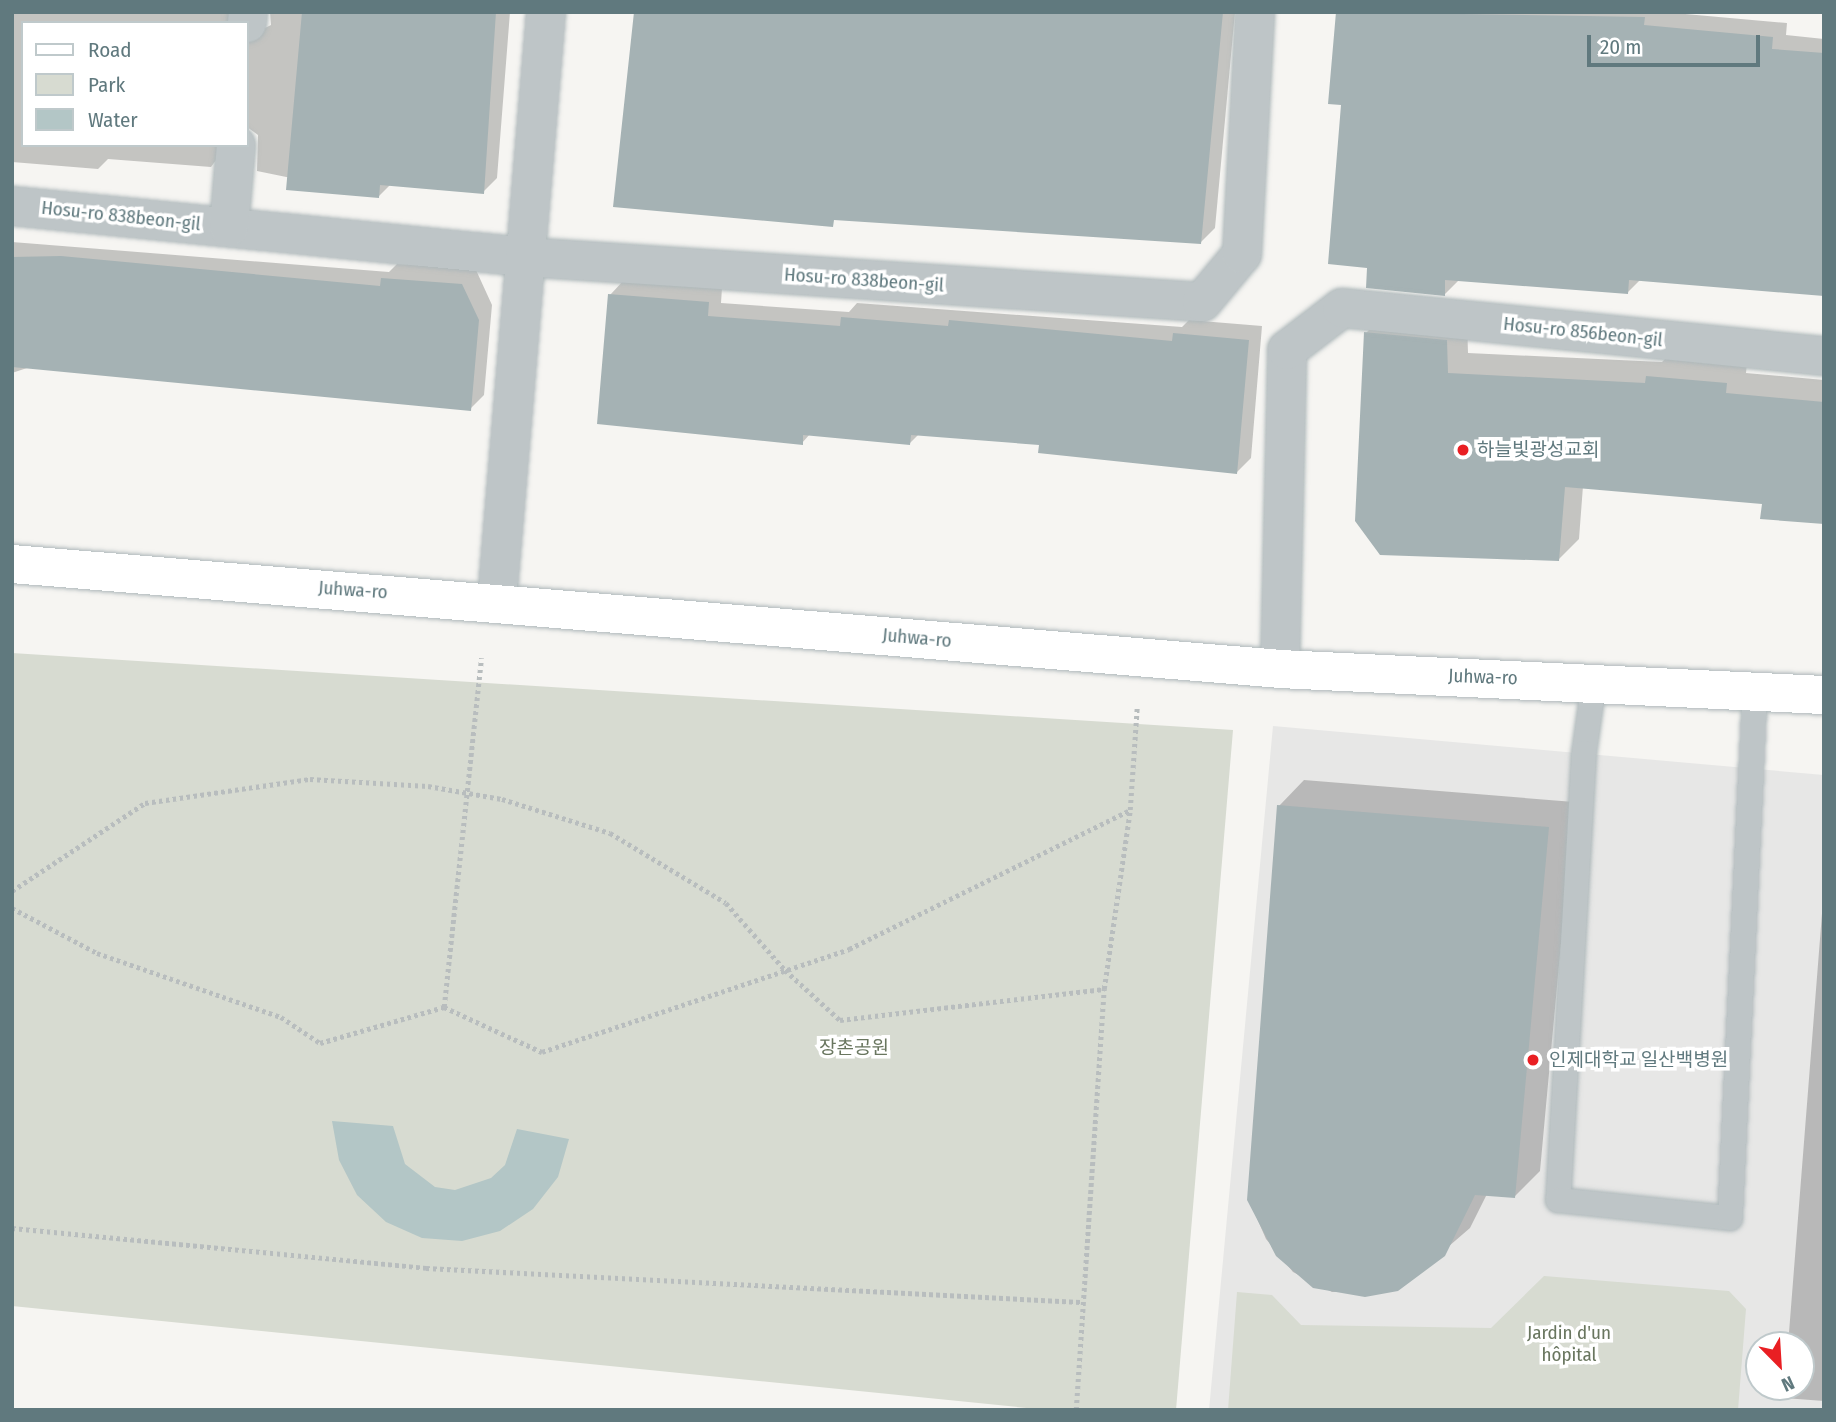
<!DOCTYPE html>
<html>
<head>
<meta charset="utf-8">
<style>
	body { margin:0 }
	#map { position:relative; width:1836px; height:1422px; overflow:hidden; background:#f6f5f2; font-family:"Fira Sans Condensed","Noto Sans KR",sans-serif }
	div>[style] { position:absolute }
	.built>* { inset:0; background:#e7e7e6 }
	.green>* { inset:0; background:#d7dbd1 }
	.water>* { inset:0; background:#b3c6c6 }
	.shadow>* { inset:0; background:#0003 }
	.building>* { inset:0; background:#a5b2b4 }
	.path>* { height:4.5px; margin-top:-2.25px; transform-origin:0; background:repeating-linear-gradient(90deg,#b8bdbe 0 3.5px,transparent 0 7px) }
	.roads { filter:drop-shadow(0 0 2px #aeb8ba) drop-shadow(0 0 2px #aeb8ba) }
	.lane>* { height:24px; margin:-12px; padding:0 12px; transform-origin:12px; border-radius:12px; background:#bec5c7 }
	.street>* { height:38px; margin:-19px; padding:0 19px; transform-origin:19px; border-radius:19px; background:#bec5c7 }
	.secondary>* { height:38px; margin:-19px; padding:0 19px; transform-origin:19px; border-radius:19px; background:#fff }
	.dots>* { width:19px; height:19px; translate:-50% -50%; box-sizing:border-box; border:4px solid #fff; border-radius:50% }
	span { translate:-50% -50%; white-space:nowrap; text-align:center; line-height:1.15; -webkit-text-stroke:7px #fff; paint-order:stroke }
	.street-label { font-size:19px; color:#60797e }
	.poi-label { font-size:19px; color:#60797e }
	.left { translate:0 -50%; text-align:left }
	.park-label { font-size:19px; color:#69765f }
	.frame { position:absolute; inset:0; border:14px solid #60797e; pointer-events:none }
	.legend { position:absolute; left:21px; top:21px; width:228px; height:126px; box-sizing:border-box; background:#fff; border:2px solid #bfc9cb; margin:0; padding:9px 12px; list-style:none; font-size:21px; color:#60797e }
	.legend li { display:flex; align-items:center; gap:14px; height:35px }
	.legend b { width:35px; border:2px solid #bfc9cb }
	.north { position:absolute; left:1745px; top:1331px; width:70px; height:70px; box-sizing:border-box; background:#fff; border:2px solid #bfc9cb; border-radius:50%; rotate:156deg; font-size:19px; font-weight:700; line-height:28px; text-align:center; color:#60797e }
	.north::after { content:''; display:block; margin:auto; width:24px; height:32px; background:#e91f23; clip-path:polygon(50% 0,100% 100%,50% 72%,0 100%) }
	.scale { position:absolute; left:1587px; top:35px; width:173px; height:32px; box-sizing:border-box; border:4px solid #60797e; border-top:0; padding-left:9px; font-size:21px; line-height:24px; white-space:nowrap; color:#60797e; -webkit-text-stroke:5px #fff; paint-order:stroke }
</style>
</head>
<body>
<div id="map">
	<div class="built">
		<div style="clip-path:polygon(evenodd,1273px 726px,1824px 775px,1824px 1410px,1209px 1410px,1273px 726px,1759px 1345px,1801px 1345px,1801px 1387px,1759px 1387px,1759px 1345px)"></div>
	</div>
	<div class="green">
		<div style="clip-path:polygon(12px 653px,1233px 730px,1176px 1410px,1047px 1410px,12px 1306px)"></div>
		<div style="clip-path:polygon(1544px 1276px,1729px 1291px,1746px 1309px,1738px 1410px,1228px 1410px,1237px 1292px,1272px 1295px,1301px 1325px,1491px 1328px)"></div>
	</div>
	<div class="water">
		<div style="clip-path:polygon(332px 1121px,393px 1126px,405px 1164px,435px 1187px,455px 1190px,491px 1178px,505px 1165px,517px 1129px,569px 1139px,558px 1177px,533px 1209px,500px 1231px,462px 1241px,422px 1238px,386px 1222px,357px 1195px,339px 1160px)"></div>
	</div>
	<div class="shadow">
		<div style="clip-path:polygon(12px 12px,241px 12px,259px 31px,271px 25px,270px 12px,510px 12px,497px 178px,483px 192px,391px 184px,379px 196px,257px 171px,258px 135px,247px 127px,247px 23px,23px 23px,23px 145px,227px 145px,211px 167px,108px 159px,98px 169px,12px 162px)"></div>
		<div style="clip-path:polygon(634px 12px,1235px 12px,1215px 228px,1201px 242px)"></div>
		<div style="clip-path:polygon(1338px 12px,1663px 12px,1787px 23px,1786px 35px,1824px 39px,1824px 294px,1641px 279px,1627px 293px,1459px 280px,1445px 294px,1369px 266px,1343px 104px)"></div>
		<div style="clip-path:polygon(12px 242px,389px 272px,397px 264px,476px 270px,492px 305px,484px 395px,470px 409px,30px 367px,12px 373px)"></div>
		<div style="clip-path:polygon(624px 280px,722px 288px,721px 303px,849px 312px,857px 303px,1182px 327px,1189px 320px,1262px 326px,1251px 458px,1237px 472px,1040px 443px,919px 434px,910px 443px,810px 434px,802px 443px,610px 295px)"></div>
		<div style="clip-path:polygon(1387px 312px,1467px 320px,1468px 353px,1662px 362px,1668px 356px,1747px 363px,1746px 373px,1824px 380px,1824px 522px,1763px 502px,1583px 486px,1579px 539px,1558px 560px,1366px 333px)"></div>
		<div style="clip-path:polygon(1304px 780px,1574px 802px,1540px 1171px,1515px 1196px,1487px 1194px,1470px 1228px,1398px 1290px,1332px 1292px,1293px 1272px,1266px 1239px,1249px 1200px,1279px 806px)"></div>
		<div style="clip-path:polygon(1824px 888px,1824px 1401px,1784px 1398px,1785px 1387px,1801px 1387px,1801px 1345px,1788px 1345px)"></div>
	</div>
	<div class="building">
		<div style="clip-path:polygon(302px 12px,496px 12px,484px 194px,380px 185px,379px 198px,286px 190px)"></div>
		<div style="clip-path:polygon(634px 12px,1223px 12px,1201px 244px,834px 220px,833px 227px,613px 207px)"></div>
		<div style="clip-path:polygon(1336px 12px,1645px 17px,1644px 25px,1773px 37px,1772px 49px,1824px 53px,1824px 296px,1629px 280px,1628px 294px,1445px 280px,1445px 296px,1366px 288px,1367px 268px,1328px 264px,1341px 105px,1328px 104px)"></div>
		<div style="clip-path:polygon(61px 256px,380px 286px,381px 278px,462px 284px,479px 320px,471px 411px,12px 367px,12px 257px)"></div>
		<div style="clip-path:polygon(608px 294px,709px 302px,708px 316px,840px 326px,841px 317px,948px 326px,949px 320px,1172px 341px,1173px 333px,1249px 340px,1237px 474px,1038px 453px,1039px 445px,911px 435px,910px 445px,803px 435px,803px 445px,597px 424px)"></div>
		<div style="clip-path:polygon(1364px 332px,1447px 340px,1448px 373px,1645px 383px,1646px 376px,1727px 383px,1726px 393px,1824px 402px,1824px 524px,1760px 519px,1762px 504px,1565px 487px,1559px 561px,1380px 555px,1355px 521px)"></div>
		<div style="clip-path:polygon(1277px 805px,1549px 827px,1515px 1198px,1475px 1195px,1445px 1256px,1398px 1291px,1365px 1297px,1313px 1288px,1276px 1256px,1247px 1200px)"></div>
	</div>
	<div class="path">
		<div style="left:12px;top:891px;width:159px;rotate:-33.5deg"></div>
		<div style="left:145px;top:803px;width:167px;rotate:-8.3deg"></div>
		<div style="left:310px;top:779px;width:118px;rotate:3.4deg"></div>
		<div style="left:428px;top:786px;width:75px;rotate:10deg"></div>
		<div style="left:502px;top:799px;width:113px;rotate:17.5deg"></div>
		<div style="left:610px;top:833px;width:135px;rotate:31.1deg"></div>
		<div style="left:726px;top:903px;width:89px;rotate:48.6deg"></div>
		<div style="left:785px;top:970px;width:74px;rotate:42.3deg"></div>
		<div style="left:840px;top:1020px;width:266px;rotate:-6.7deg"></div>
		<div style="left:12px;top:908px;width:96px;rotate:27.9deg"></div>
		<div style="left:97px;top:953px;width:195px;rotate:19.2deg"></div>
		<div style="left:281px;top:1017px;width:47px;rotate:33.7deg"></div>
		<div style="left:320px;top:1043px;width:129px;rotate:-16.2deg"></div>
		<div style="left:444px;top:1007px;width:108px;rotate:24.7deg"></div>
		<div style="left:542px;top:1052px;width:324px;rotate:-18.5deg"></div>
		<div style="left:849px;top:949px;width:313px;rotate:-26.3deg"></div>
		<div style="left:444px;top:1007px;width:351px;rotate:-83.9deg"></div>
		<div style="left:12px;top:1228px;width:416px;rotate:5.5deg"></div>
		<div style="left:426px;top:1268px;width:655px;rotate:2.98deg"></div>
		<div style="left:1076px;top:1410px;width:422px;rotate:-86.2deg"></div>
		<div style="left:1104px;top:989px;width:181px;rotate:-81.7deg"></div>
		<div style="left:1130px;top:810px;width:103px;rotate:-86.1deg"></div>
	</div>
	<div class="roads">
		<div class="lane">
			<div style="left:1594px;top:682px;width:72px;rotate:98deg"></div>
			<div style="left:1584px;top:753px;width:448px;rotate:93.3deg"></div>
			<div style="left:1558px;top:1200px;width:173px;rotate:6deg"></div>
			<div style="left:1730px;top:1218px;width:529px;rotate:-87.29deg"></div>
		</div>
		<div class="street">
			<div style="left:247px;top:23px;width:11px;rotate:-85deg"></div>
			<div style="left:12px;top:206px;width:516px;rotate:5.68deg"></div>
			<div style="left:525px;top:257px;width:678px;rotate:3.8deg"></div>
			<div style="left:1202px;top:302px;width:62px;rotate:-50.2deg"></div>
			<div style="left:1242px;top:254px;width:242px;rotate:-86.9deg"></div>
			<div style="left:229px;top:227px;width:82px;rotate:-85.1deg"></div>
			<div style="left:497px;top:601px;width:591px;rotate:-85.24deg"></div>
			<div style="left:1280px;top:669px;width:319px;rotate:-88.7deg"></div>
			<div style="left:1287px;top:350px;width:69px;rotate:-37.4deg"></div>
			<div style="left:1342px;top:308px;width:484px;rotate:5.7deg"></div>
		</div>
		<div class="secondary">
			<div style="left:12px;top:564px;width:1272px;rotate:4.73deg"></div>
			<div style="left:1280px;top:669px;width:545px;rotate:2.74deg"></div>
		</div>
	</div>
	<div class="dots">
		<div style="left:1463px;top:450px;background:#e91f23"></div>
		<div style="left:1533px;top:1060px;background:#e91f23"></div>
	</div>
	<div class="street-label">
		<span style="left:121px;top:216px;rotate:6deg">Hosu-ro 838beon-gil</span>
		<span style="left:864px;top:280px;rotate:4deg">Hosu-ro 838beon-gil</span>
		<span style="left:1583px;top:332px;rotate:6deg">Hosu-ro 856beon-gil</span>
		<span style="left:353px;top:590px;rotate:4deg">Juhwa-ro</span>
		<span style="left:917px;top:638px;rotate:5deg">Juhwa-ro</span>
		<span style="left:1483px;top:677px;rotate:2deg">Juhwa-ro</span>
	</div>
	<div class="poi-label">
		<span class="left" style="left:1477px;top:450px">하늘빛광성교회</span>
		<span class="left" style="left:1549px;top:1060px">인제대학교 일산백병원</span>
	</div>
	<div class="park-label">
		<span style="left:854px;top:1048px">장촌공원</span>
		<span style="left:1569px;top:1344px">Jardin d'un<br>hôpital</span>
	</div>
	<div class="frame"></div>
	<ul class="legend">
	<li><b style="height:9px;background:#fff"></b>Road</li>
	<li><b style="height:19px;background:#d7dbd1"></b>Park</li>
	<li><b style="height:19px;background:#b3c6c6"></b>Water</li>
	</ul>
	<div class="north">N</div>
	<div class="scale">20 m</div>
</div>
</body>
</html>
